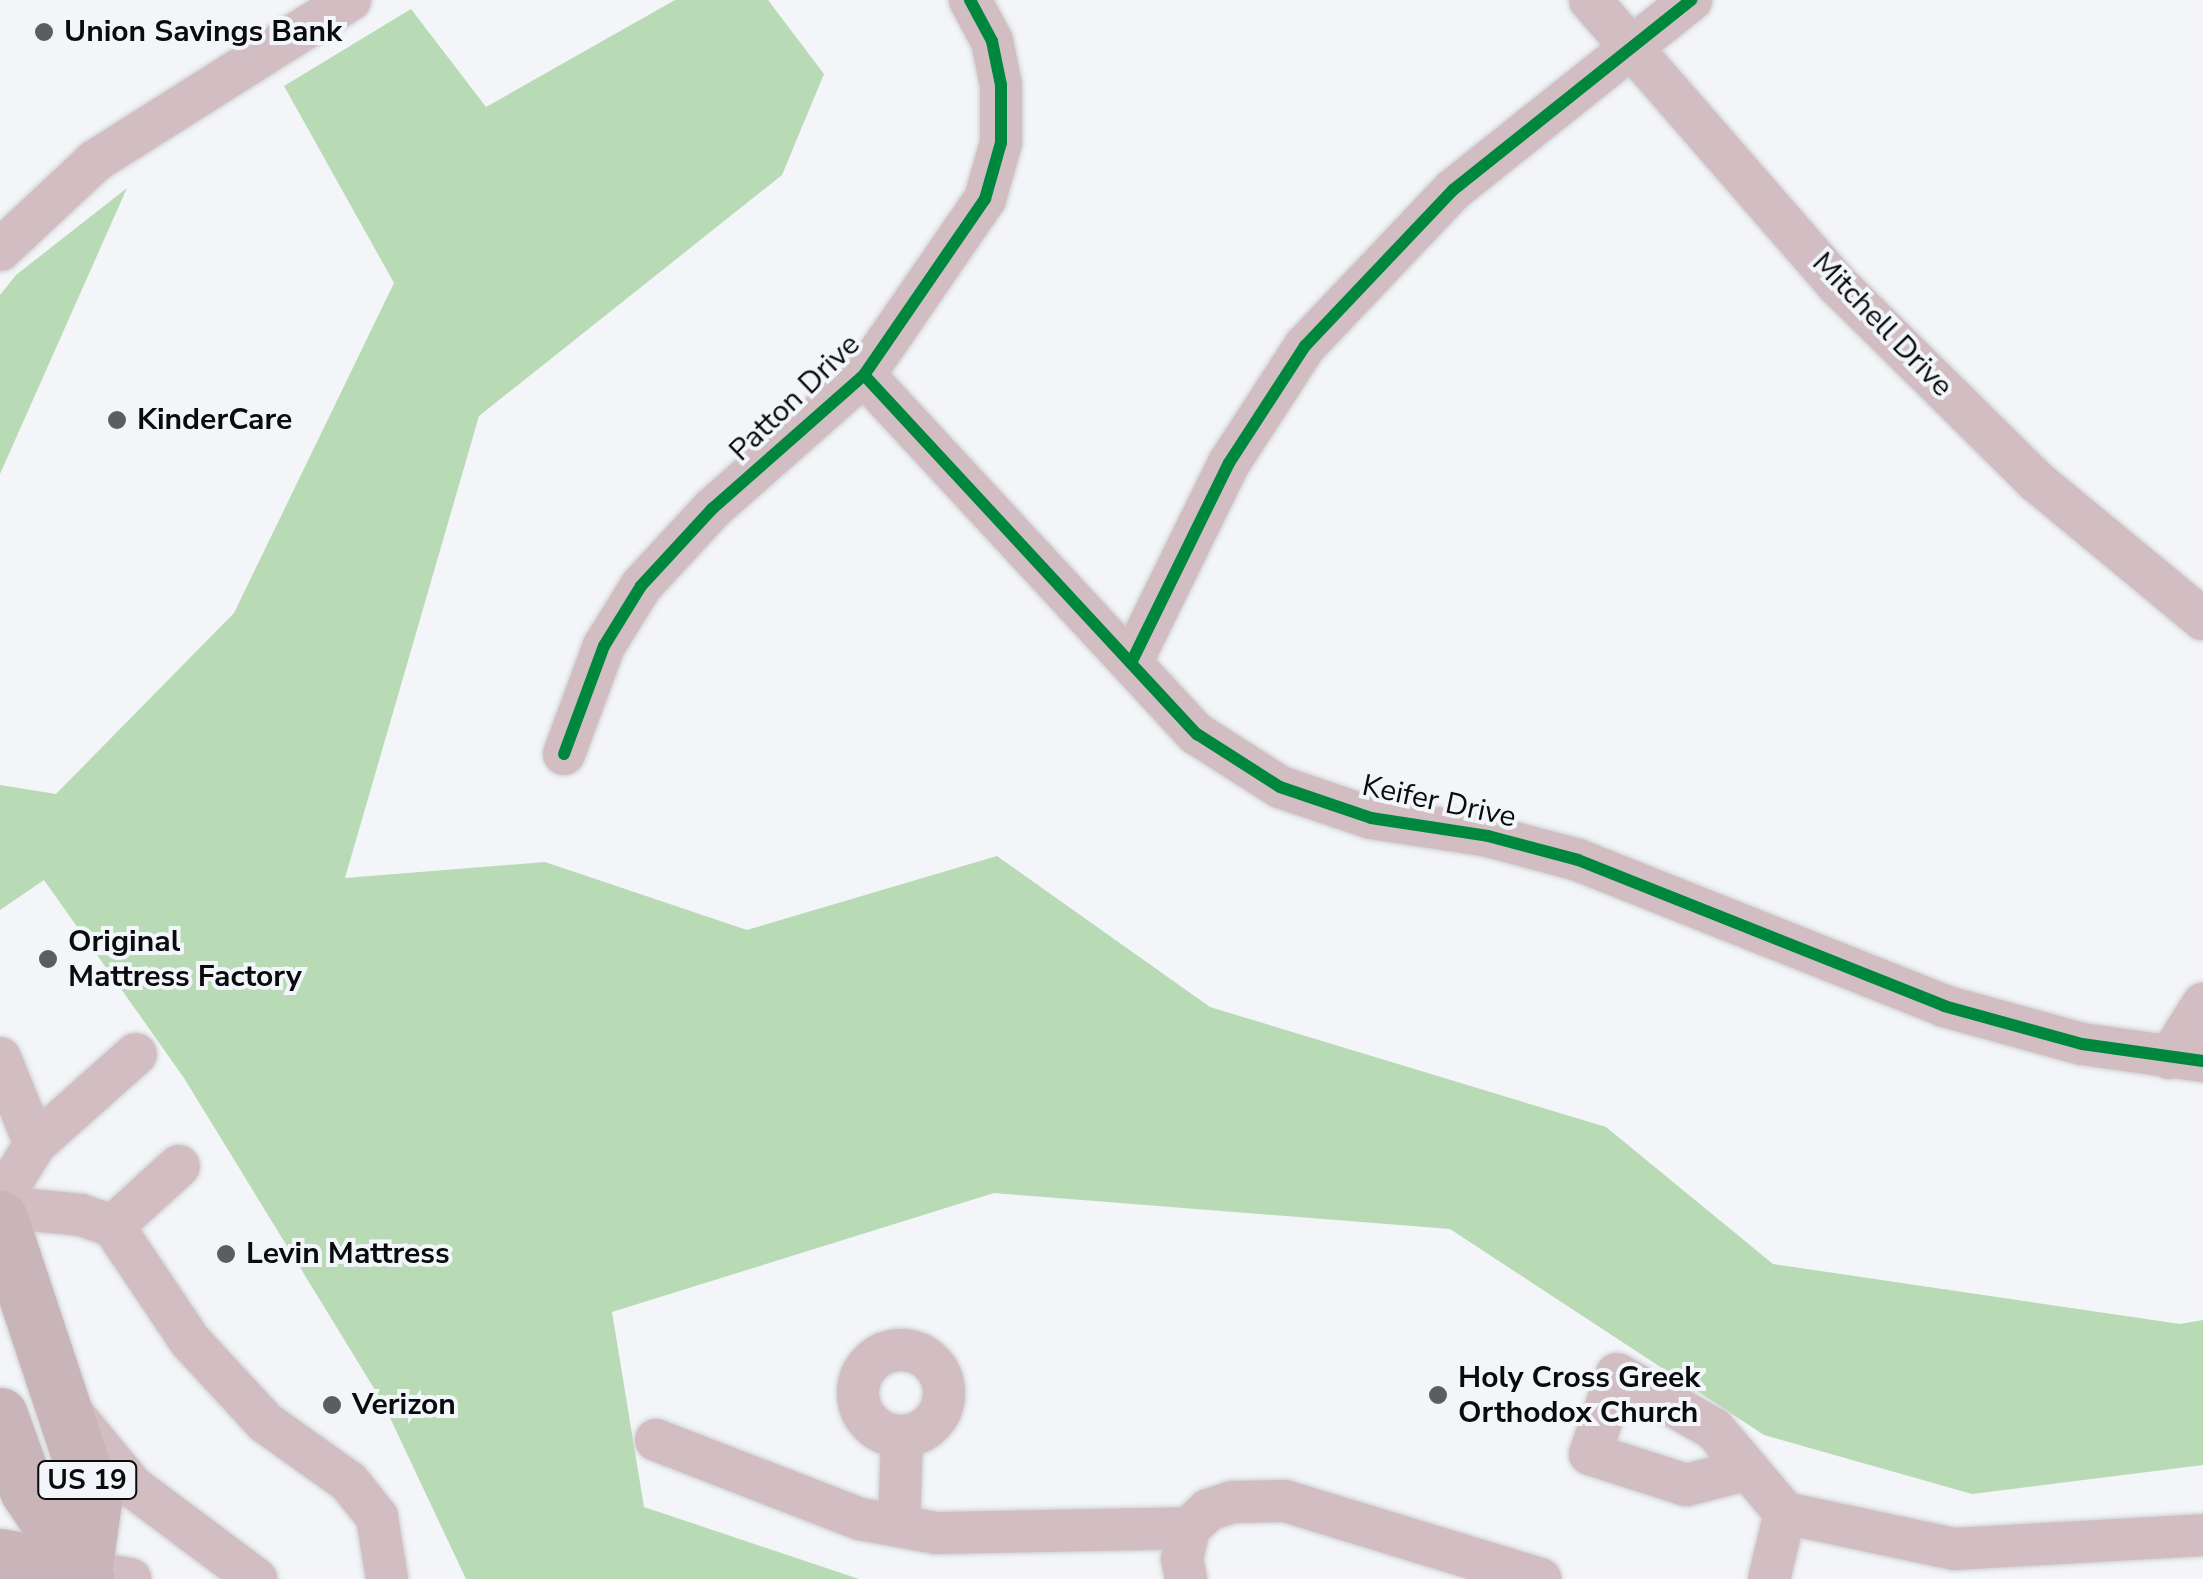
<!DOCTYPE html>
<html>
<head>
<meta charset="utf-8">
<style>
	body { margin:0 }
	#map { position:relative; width:2203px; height:1579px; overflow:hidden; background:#f3f5f8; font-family:"Nunito Sans",sans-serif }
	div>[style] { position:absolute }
	.forest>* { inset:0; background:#b8dbb5 }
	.roads { filter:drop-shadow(0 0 2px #cfd0d1) drop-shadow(0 0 2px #cfd0d1) }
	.minor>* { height:42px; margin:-21px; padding:0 21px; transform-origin:21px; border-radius:21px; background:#d2bec2 }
	.minor>.ring { margin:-21px; padding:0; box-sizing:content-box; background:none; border:42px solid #d2bec2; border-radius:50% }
	.major>* { height:55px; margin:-27.5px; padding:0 27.5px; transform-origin:27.5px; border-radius:27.5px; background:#c9b4ba }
	.cycleway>* { height:12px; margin:-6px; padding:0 6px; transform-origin:6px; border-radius:6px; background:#00873e }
	.dots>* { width:28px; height:28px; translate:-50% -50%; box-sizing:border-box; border:5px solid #f2f5f9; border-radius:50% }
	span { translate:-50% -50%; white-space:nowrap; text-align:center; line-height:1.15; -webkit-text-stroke:8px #f2f5f9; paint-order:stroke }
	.shield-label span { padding:2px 8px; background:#f2f5f9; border:2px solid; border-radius:8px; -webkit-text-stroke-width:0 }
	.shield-label { font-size:28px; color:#0a0b0c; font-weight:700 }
	.poi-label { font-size:30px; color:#0a0b0c; font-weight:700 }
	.left { translate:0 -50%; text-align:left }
	.street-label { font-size:30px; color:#0a0b0c }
</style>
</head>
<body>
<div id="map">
	<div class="forest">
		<div style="clip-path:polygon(675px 0,768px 0,824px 74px,782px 175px,479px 416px,345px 878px,545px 862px,747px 930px,997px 856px,1210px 1007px,1606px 1127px,1773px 1264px,2180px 1324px,2203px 1320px,2203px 1465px,1972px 1494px,1764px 1435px,1450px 1229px,994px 1193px,612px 1312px,644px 1507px,859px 1579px,466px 1579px,383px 1403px,184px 1078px,44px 880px,0 910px,0 785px,56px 794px,234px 613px,394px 283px,284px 86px,411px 9px,486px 107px)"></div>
		<div style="clip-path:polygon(127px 188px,0 474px,0 295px,16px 275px)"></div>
	</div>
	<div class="roads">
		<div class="minor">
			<div style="left:1590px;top:0;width:378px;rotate:49deg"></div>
			<div style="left:1838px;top:285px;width:279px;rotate:44.7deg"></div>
			<div style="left:2036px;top:481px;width:217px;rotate:39.6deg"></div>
			<div style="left:0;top:250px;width:130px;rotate:-43.1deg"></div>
			<div style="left:95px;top:161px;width:302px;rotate:-32.3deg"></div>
			<div style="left:864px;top:375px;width:490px;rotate:47.2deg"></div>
			<div style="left:1197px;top:734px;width:98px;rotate:32.6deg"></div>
			<div style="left:1280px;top:787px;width:96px;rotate:18.8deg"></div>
			<div style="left:1371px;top:818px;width:118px;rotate:8.7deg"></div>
			<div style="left:1488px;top:836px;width:93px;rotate:14.9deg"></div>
			<div style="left:1578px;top:860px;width:394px;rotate:21.7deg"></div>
			<div style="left:1944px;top:1006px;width:143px;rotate:15.4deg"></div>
			<div style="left:2082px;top:1044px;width:122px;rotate:8deg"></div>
			<div style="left:1131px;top:663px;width:223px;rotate:-63.9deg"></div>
			<div style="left:1229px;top:463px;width:140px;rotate:-57deg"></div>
			<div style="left:1305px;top:346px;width:215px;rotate:-46.5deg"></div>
			<div style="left:1453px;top:190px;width:305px;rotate:-38.6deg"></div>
			<div style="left:564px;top:754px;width:115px;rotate:-69.7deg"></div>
			<div style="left:604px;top:646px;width:70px;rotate:-58.3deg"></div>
			<div style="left:641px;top:586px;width:105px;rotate:-47.3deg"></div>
			<div style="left:712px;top:509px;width:203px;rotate:-41.4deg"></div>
			<div style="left:864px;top:375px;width:214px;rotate:-55.5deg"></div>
			<div style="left:985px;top:199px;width:58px;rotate:-74.1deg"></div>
			<div style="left:1001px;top:143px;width:58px;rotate:-90deg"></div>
			<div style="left:1001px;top:85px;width:45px;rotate:-101.6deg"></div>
			<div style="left:992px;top:41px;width:47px;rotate:-118.2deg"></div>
			<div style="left:0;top:1058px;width:93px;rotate:67.9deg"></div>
			<div style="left:2169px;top:1058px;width:64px;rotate:-57.8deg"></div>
			<div style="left:0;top:1201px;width:67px;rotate:-58.4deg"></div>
			<div style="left:35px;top:1144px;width:135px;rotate:-41.7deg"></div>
			<div style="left:0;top:1207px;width:81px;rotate:5.6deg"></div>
			<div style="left:81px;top:1215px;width:34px;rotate:19deg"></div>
			<div style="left:113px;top:1226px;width:138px;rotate:56.2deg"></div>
			<div style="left:190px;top:1341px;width:112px;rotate:47.2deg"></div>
			<div style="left:266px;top:1423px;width:102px;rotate:35.4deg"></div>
			<div style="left:349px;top:1482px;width:45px;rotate:51.3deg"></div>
			<div style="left:377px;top:1517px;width:63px;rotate:80.8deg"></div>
			<div style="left:113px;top:1226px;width:89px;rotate:-42.3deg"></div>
			<div class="ring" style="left:858px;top:1350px;width:44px;height:44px"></div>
			<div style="left:75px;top:1417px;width:91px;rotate:50.4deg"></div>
			<div style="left:133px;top:1487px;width:154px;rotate:36.8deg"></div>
			<div style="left:656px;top:1440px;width:219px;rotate:21.2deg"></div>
			<div style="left:860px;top:1519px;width:77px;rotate:10.4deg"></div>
			<div style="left:936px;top:1533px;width:253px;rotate:-1.1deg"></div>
			<div style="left:1745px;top:1470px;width:61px;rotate:165.7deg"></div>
			<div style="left:1686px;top:1485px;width:101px;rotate:-162.1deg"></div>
			<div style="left:1590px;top:1454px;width:84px;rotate:-71.4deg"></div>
			<div style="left:1617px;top:1374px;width:112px;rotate:29.6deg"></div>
			<div style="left:1714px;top:1429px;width:110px;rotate:49.8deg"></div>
			<div style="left:1785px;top:1513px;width:68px;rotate:103.6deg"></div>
			<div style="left:1785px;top:1513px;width:173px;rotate:12deg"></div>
			<div style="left:1954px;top:1549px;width:249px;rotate:-3.2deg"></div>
			<div style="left:899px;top:1526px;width:90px;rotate:-88.1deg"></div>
			<div style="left:84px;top:1571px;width:47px;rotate:9.9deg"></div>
			<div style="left:1186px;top:1579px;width:20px;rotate:-101deg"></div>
			<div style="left:1182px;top:1559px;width:32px;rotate:-77deg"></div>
			<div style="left:1189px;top:1528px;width:26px;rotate:-43deg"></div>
			<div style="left:1208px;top:1510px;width:25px;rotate:-18deg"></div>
			<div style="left:1232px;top:1502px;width:53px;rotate:-1.1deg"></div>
			<div style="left:1285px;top:1501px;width:267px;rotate:17deg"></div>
		</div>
		<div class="major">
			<div style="left:0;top:1218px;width:298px;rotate:71.6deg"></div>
			<div style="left:94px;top:1501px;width:71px;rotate:98.1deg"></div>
			<div style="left:0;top:1415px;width:80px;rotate:70.2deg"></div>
			<div style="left:27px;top:1490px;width:107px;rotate:56deg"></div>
			<div style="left:0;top:1556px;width:85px;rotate:10.1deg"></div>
		</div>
	</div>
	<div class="cycleway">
		<div style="left:864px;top:375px;width:490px;rotate:47.2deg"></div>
		<div style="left:1197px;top:734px;width:98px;rotate:32.6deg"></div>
		<div style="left:1280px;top:787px;width:96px;rotate:18.8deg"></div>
		<div style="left:1371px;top:818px;width:118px;rotate:8.7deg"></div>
		<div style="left:1488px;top:836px;width:93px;rotate:14.9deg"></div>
		<div style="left:1578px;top:860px;width:394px;rotate:21.7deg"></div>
		<div style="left:1944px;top:1006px;width:143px;rotate:15.4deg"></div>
		<div style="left:2082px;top:1044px;width:122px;rotate:8deg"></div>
		<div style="left:1131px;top:663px;width:223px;rotate:-63.9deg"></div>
		<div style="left:1229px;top:463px;width:140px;rotate:-57deg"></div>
		<div style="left:1305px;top:346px;width:215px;rotate:-46.5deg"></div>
		<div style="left:1453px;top:190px;width:305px;rotate:-38.6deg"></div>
		<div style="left:564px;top:754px;width:115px;rotate:-69.7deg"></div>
		<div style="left:604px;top:646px;width:70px;rotate:-58.3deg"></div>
		<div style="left:641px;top:586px;width:105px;rotate:-47.3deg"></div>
		<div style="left:712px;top:509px;width:203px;rotate:-41.4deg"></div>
		<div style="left:864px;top:375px;width:214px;rotate:-55.5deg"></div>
		<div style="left:985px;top:199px;width:58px;rotate:-74.1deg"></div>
		<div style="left:1001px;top:143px;width:58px;rotate:-90deg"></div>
		<div style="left:1001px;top:85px;width:45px;rotate:-101.6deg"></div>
		<div style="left:992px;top:41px;width:47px;rotate:-118.2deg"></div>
	</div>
	<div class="dots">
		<div style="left:44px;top:32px;background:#5c5d5f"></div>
		<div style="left:117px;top:420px;background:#5c5d5f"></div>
		<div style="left:48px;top:959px;background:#5c5d5f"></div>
		<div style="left:226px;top:1254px;background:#5c5d5f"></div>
		<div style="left:1438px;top:1395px;background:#5c5d5f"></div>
		<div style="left:332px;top:1405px;background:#5c5d5f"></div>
	</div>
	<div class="shield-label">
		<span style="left:87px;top:1480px">US 19</span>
	</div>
	<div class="poi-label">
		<span class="left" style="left:64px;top:32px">Union Savings Bank</span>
		<span class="left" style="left:137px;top:420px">KinderCare</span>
		<span class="left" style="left:68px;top:959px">Original<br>Mattress Factory</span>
		<span class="left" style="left:246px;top:1254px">Levin Mattress</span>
		<span class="left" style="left:1458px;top:1395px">Holy Cross Greek<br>Orthodox Church</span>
		<span class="left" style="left:352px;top:1405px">Verizon</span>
	</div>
	<div class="street-label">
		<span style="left:1882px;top:325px;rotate:46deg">Mitchell Drive</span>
		<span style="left:795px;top:398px;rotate:-44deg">Patton Drive</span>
		<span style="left:1439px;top:802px;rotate:12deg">Keifer Drive</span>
	</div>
</div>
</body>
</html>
